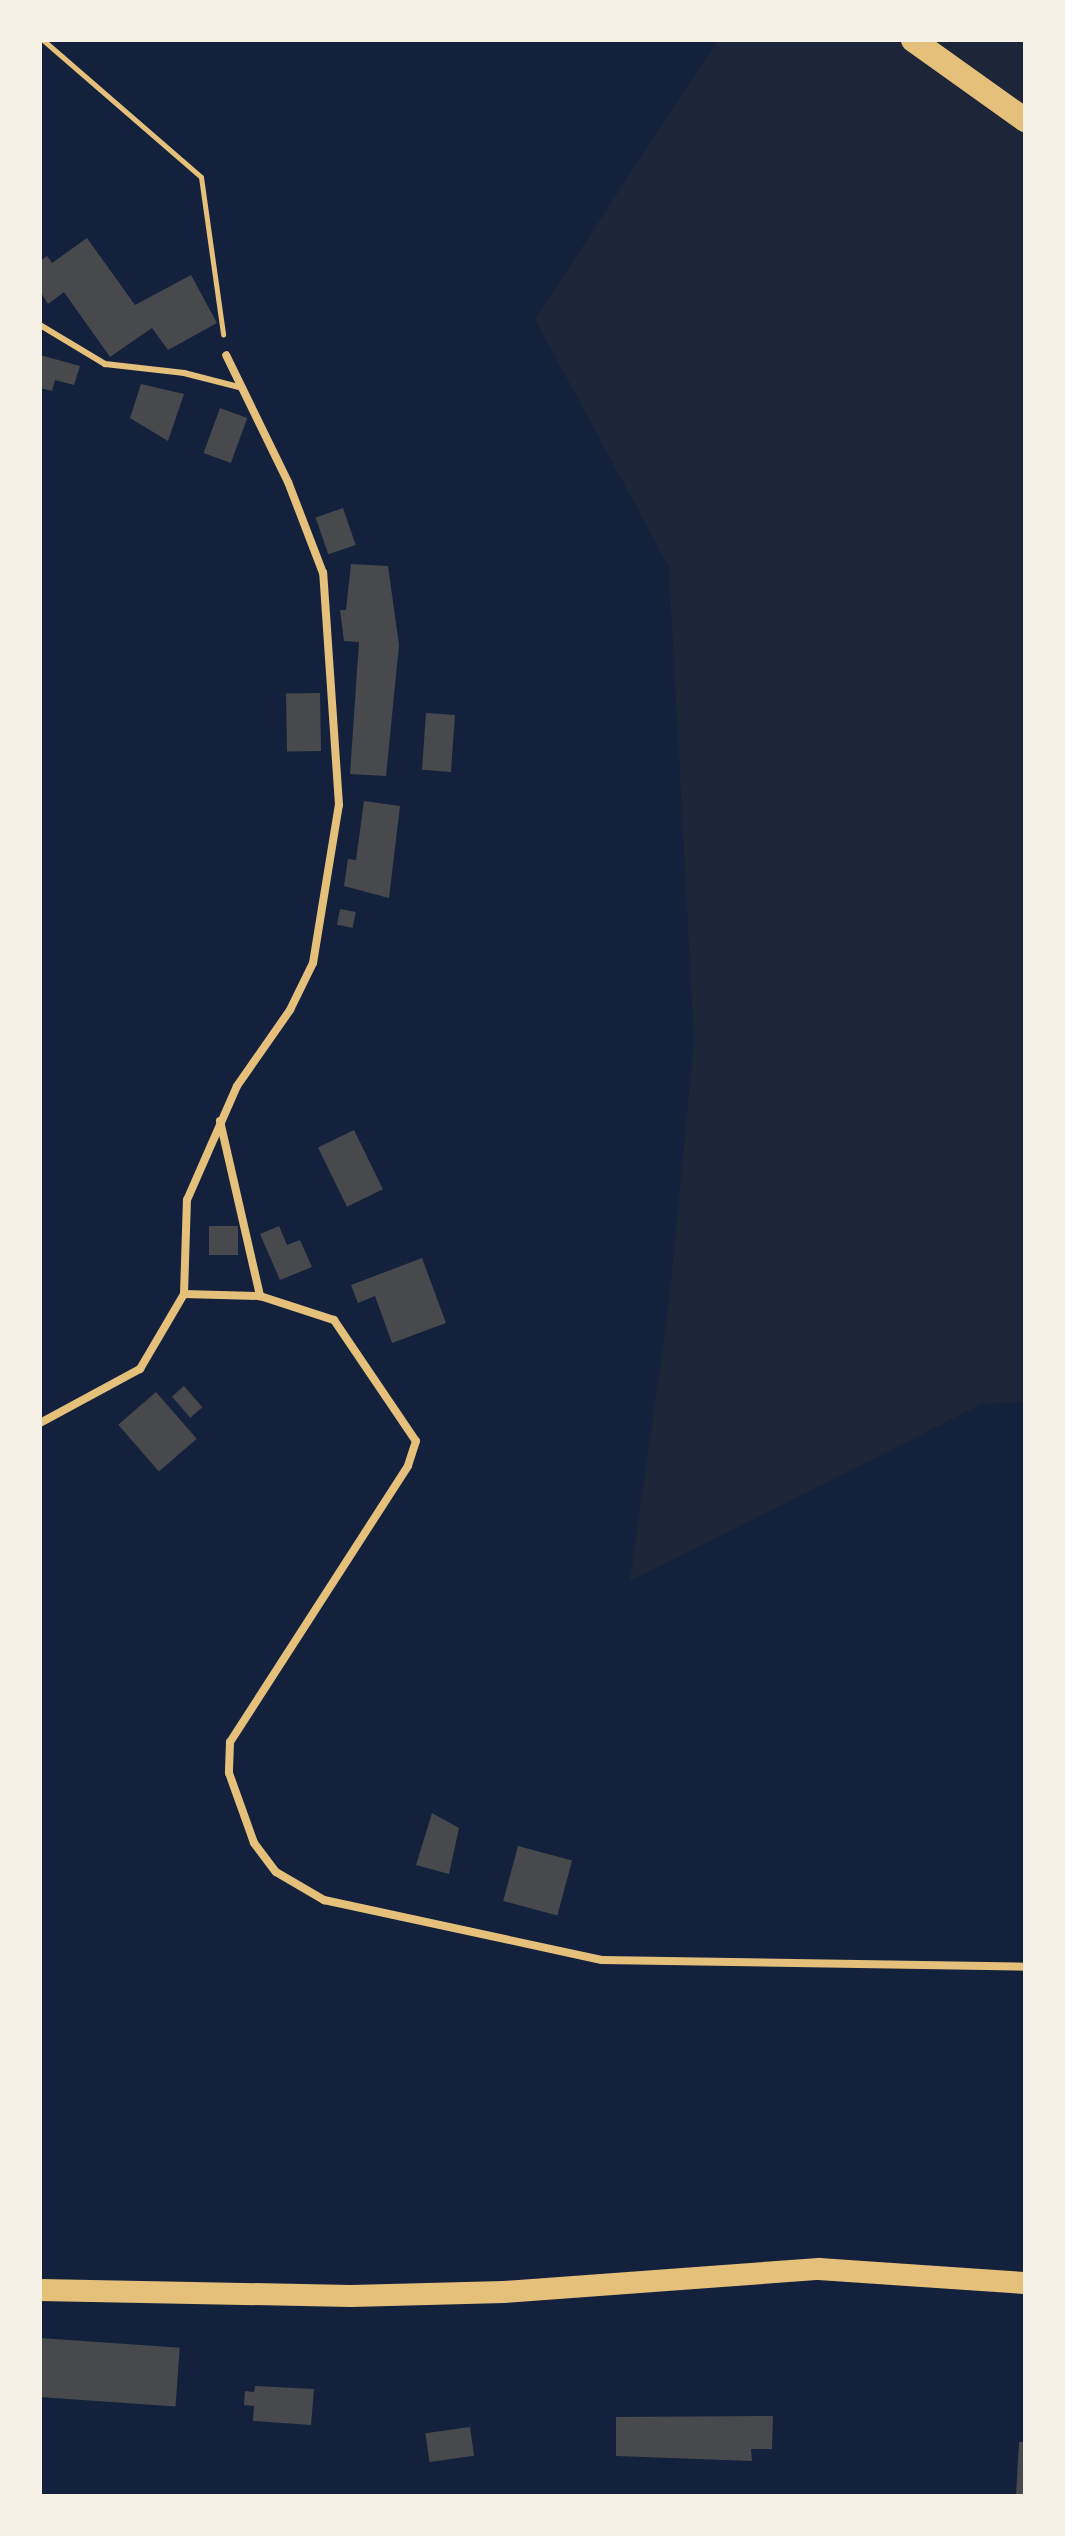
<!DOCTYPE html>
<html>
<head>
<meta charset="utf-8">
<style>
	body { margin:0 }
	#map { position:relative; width:1065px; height:2536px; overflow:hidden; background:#14213d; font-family:"Exo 2",sans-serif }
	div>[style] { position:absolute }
	.green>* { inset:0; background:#1d2539 }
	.building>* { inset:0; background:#48494c; transform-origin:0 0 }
	.path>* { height:5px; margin:-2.5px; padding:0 2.5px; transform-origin:2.5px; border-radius:2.5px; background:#e5c07b }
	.service>* { height:6px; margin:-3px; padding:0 3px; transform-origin:3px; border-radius:3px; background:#e5c07b }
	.minor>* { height:8px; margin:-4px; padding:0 4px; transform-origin:4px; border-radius:4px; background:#e5c07b }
	.trunk>* { height:22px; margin:-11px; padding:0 11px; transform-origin:11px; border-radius:11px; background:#e5c07b }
	.motorway>* { height:24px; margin:-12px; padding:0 12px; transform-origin:12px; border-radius:12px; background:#e5c07b }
	span { translate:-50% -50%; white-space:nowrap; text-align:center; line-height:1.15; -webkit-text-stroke:8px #f6f1e7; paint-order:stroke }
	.frame { position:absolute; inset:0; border:42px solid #f6f1e7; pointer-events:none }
</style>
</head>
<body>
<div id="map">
	<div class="green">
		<div style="clip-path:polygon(718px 40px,1025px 40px,1025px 1402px,982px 1404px,630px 1581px,669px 1303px,694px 1041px,669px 567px,535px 319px)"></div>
	</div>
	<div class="building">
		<div style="clip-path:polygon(87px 238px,135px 305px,191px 275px,217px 323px,168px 350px,152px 328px,110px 357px,64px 292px,48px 304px,40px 291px,40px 261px,47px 256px,52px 263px)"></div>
		<div style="clip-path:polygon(40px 355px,80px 366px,74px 385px,55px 380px,52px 391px,40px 388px)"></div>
		<div style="clip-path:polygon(141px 384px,184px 394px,168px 441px,130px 418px)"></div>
		<div style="left:220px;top:408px;width:29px;height:48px;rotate:20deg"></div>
		<div style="left:343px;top:508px;width:39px;height:29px;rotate:71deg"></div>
		<div style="clip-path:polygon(351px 564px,388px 566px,399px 645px,386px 776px,350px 774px,359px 642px,344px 641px,340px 610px,346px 610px)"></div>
		<div style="left:320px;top:693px;width:58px;height:34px;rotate:89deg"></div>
		<div style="left:426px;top:713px;width:29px;height:57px;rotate:4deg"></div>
		<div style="clip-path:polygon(364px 801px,400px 806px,389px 898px,344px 886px,348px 859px,356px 860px)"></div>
		<div style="left:340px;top:909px;width:16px;height:16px;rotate:11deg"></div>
		<div style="left:354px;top:1130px;width:66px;height:40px;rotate:64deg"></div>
		<div style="left:238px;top:1226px;width:29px;height:29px;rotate:90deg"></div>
		<div style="clip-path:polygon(279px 1226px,287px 1245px,300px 1240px,312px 1267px,280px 1280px,260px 1234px)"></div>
		<div style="clip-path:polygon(422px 1258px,446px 1323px,392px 1343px,375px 1296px,358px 1303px,351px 1285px)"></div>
		<div style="left:184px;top:1386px;width:28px;height:16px;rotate:49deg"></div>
		<div style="left:156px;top:1392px;width:62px;height:50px;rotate:49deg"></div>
		<div style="clip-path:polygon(432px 1813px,459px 1828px,449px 1874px,416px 1865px)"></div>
		<div style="left:518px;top:1846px;width:56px;height:57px;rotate:15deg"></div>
		<div style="left:40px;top:2338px;width:140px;height:59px;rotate:4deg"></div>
		<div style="clip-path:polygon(255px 2386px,314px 2389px,311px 2425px,253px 2421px,254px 2406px,244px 2405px,245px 2391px,254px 2392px)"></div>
		<div style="clip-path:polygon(773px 2416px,772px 2449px,751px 2449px,752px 2461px,616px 2456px,616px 2417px)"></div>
		<div style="left:470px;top:2427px;width:29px;height:45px;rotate:82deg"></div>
		<div style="clip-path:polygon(1019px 2442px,1025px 2442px,1025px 2496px,1016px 2496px)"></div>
	</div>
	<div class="path">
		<div style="left:43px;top:40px;width:209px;rotate:40.9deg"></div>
		<div style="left:201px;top:177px;width:159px;rotate:82deg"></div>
	</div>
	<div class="service">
		<div style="left:40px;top:325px;width:76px;rotate:31deg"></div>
		<div style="left:105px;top:364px;width:80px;rotate:6.5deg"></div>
		<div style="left:184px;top:373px;width:61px;rotate:14.3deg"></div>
	</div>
	<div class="minor">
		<div style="left:220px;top:1121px;width:180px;rotate:77.1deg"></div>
		<div style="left:184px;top:1294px;width:94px;rotate:-88.2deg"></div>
		<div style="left:187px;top:1200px;width:124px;rotate:-66.3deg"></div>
		<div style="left:237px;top:1086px;width:93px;rotate:-55.1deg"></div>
		<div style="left:290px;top:1010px;width:52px;rotate:-63.9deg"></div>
		<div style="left:313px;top:963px;width:160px;rotate:-80.7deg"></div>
		<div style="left:339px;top:805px;width:233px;rotate:-93.9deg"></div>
		<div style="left:323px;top:573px;width:97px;rotate:-111deg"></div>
		<div style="left:288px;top:482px;width:141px;rotate:-116deg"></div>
		<div style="left:40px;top:1423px;width:114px;rotate:-28.4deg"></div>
		<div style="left:140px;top:1369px;width:87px;rotate:-59.6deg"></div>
		<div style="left:184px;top:1294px;width:76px;rotate:1.5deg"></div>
		<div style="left:260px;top:1296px;width:78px;rotate:18deg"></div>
		<div style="left:334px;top:1320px;width:146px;rotate:55.9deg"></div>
		<div style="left:416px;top:1441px;width:26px;rotate:108deg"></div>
		<div style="left:408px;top:1466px;width:328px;rotate:122.8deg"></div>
		<div style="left:230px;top:1742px;width:31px;rotate:92deg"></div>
		<div style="left:229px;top:1773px;width:74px;rotate:70.3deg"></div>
		<div style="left:254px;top:1843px;width:36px;rotate:53deg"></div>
		<div style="left:276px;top:1872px;width:56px;rotate:30.3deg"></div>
		<div style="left:324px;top:1900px;width:284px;rotate:12.2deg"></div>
		<div style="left:602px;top:1960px;width:423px;rotate:0.9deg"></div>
	</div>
	<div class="trunk">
		<div style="left:40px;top:2290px;width:311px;rotate:1.1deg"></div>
		<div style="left:351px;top:2296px;width:153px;rotate:-1.5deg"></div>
		<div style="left:504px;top:2292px;width:316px;rotate:-4.2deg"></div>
		<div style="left:819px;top:2269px;width:206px;rotate:3.9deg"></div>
	</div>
	<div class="motorway">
		<div style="left:913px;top:40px;width:138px;rotate:35.5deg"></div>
	</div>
	<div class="frame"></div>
</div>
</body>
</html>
